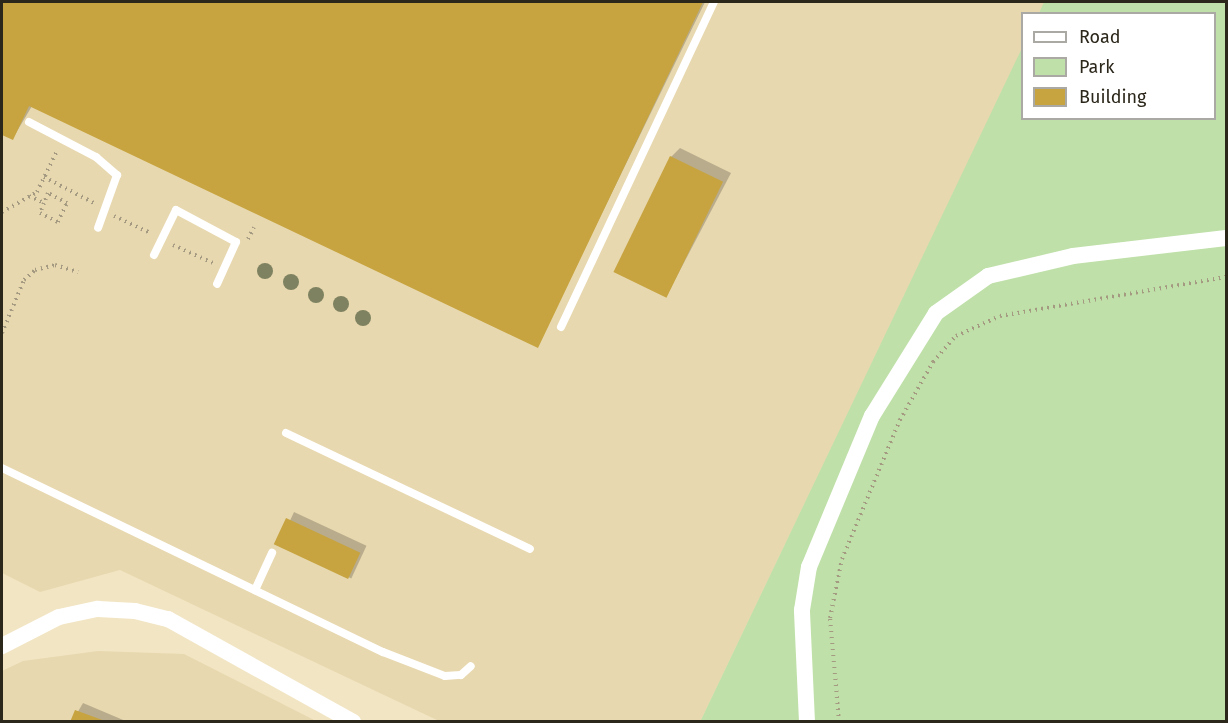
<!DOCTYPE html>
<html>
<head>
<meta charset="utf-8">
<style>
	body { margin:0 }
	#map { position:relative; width:1228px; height:723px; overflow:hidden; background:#f2e5c3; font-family:"Fira Sans",sans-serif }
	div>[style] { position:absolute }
	.built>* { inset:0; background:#e8d8af }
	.green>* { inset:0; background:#bfe0a8 }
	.shadow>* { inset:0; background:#0003; transform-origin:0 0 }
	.building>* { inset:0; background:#c7a43f; transform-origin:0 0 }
	.path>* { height:4px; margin-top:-2px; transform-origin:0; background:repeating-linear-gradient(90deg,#a49a81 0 1.5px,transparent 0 6px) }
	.lane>* { height:8px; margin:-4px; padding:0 4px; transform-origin:4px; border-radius:4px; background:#fff }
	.street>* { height:16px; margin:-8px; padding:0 8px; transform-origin:8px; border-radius:8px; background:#fff }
	.trees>* { width:16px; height:16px; margin:-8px; border-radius:50%; background:#7e8260 }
	span { translate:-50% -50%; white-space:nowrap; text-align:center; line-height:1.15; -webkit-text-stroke:4.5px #fff; paint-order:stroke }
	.frame { position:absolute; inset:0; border:3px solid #2c271b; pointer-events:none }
	.legend { position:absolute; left:1021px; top:12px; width:195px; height:108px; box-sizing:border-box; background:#fff; border:2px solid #aba9a4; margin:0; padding:8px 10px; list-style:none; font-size:18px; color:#2c271b }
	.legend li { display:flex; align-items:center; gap:12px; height:30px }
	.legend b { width:30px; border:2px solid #aba9a4 }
</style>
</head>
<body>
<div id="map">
	<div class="built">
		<div style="clip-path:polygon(2px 2px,1045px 2px,1039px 13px,1022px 14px,1022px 49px,700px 722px,439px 721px,120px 570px,40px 592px,2px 573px)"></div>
		<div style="clip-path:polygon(98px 651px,184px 654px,316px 721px,2px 721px,2px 671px,23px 661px)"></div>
	</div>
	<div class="green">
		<div style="clip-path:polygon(1044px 2px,1226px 2px,1226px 721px,700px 722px,1022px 48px,1022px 118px,1214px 118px,1214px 14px,1039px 13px)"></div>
	</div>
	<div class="shadow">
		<div style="clip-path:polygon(2px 2px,705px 2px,537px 346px,32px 106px,13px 138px,2px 133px)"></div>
		<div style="clip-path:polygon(680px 148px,731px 173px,666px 297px,671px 157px)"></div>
		<div style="left:294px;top:512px;width:80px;height:36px;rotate:25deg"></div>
		<div style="clip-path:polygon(83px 703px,128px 722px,72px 722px)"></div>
	</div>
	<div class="building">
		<div style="clip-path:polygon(2px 2px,703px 2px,538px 348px,29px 106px,13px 140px,2px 135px)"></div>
		<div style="left:670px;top:156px;width:59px;height:129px;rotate:26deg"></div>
		<div style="left:286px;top:518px;width:82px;height:29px;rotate:25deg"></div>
		<div style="clip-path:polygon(75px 710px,105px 721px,105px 722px,70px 722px)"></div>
	</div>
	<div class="path">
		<div style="left:44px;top:177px;width:56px;rotate:27.5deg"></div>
		<div style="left:29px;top:196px;width:17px;rotate:25deg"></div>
		<div style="left:44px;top:203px;width:11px;rotate:112deg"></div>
		<div style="left:40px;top:213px;width:20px;rotate:27deg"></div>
		<div style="left:58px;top:222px;width:21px;rotate:-65deg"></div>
		<div style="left:67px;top:203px;width:21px;rotate:-152deg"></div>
		<div style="left:48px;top:193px;width:11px;rotate:112deg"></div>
		<div style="left:2px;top:212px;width:40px;rotate:-29.7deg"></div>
		<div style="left:37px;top:192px;width:46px;rotate:-64deg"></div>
		<div style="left:114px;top:216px;width:40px;rotate:25deg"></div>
		<div style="left:248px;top:239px;width:13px;rotate:-63deg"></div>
		<div style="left:173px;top:245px;width:44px;rotate:24.2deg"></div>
		<div style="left:2px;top:333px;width:57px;rotate:-67.5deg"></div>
		<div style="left:24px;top:280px;width:15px;rotate:-42deg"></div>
		<div style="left:35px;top:270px;width:21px;rotate:-14deg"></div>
		<div style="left:55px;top:265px;width:24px;rotate:17deg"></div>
		<div style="left:839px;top:722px;width:104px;rotate:-94.9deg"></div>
		<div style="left:830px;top:618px;width:60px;rotate:-78.5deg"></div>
		<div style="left:842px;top:559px;width:151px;rotate:-67.4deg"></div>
		<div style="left:900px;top:420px;width:67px;rotate:-60.4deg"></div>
		<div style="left:933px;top:362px;width:35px;rotate:-49deg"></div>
		<div style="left:956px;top:336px;width:48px;rotate:-24.4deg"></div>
		<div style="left:1000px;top:316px;width:229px;rotate:-9.8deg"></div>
	</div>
	<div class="lane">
		<div style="left:29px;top:122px;width:76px;rotate:27.6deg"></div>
		<div style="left:96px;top:157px;width:28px;rotate:41deg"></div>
		<div style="left:117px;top:175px;width:56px;rotate:109.7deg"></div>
		<div style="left:154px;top:255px;width:50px;rotate:-63.9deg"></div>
		<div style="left:176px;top:210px;width:68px;rotate:28.1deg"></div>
		<div style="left:236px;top:242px;width:46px;rotate:114.3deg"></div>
		<div style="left:561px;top:327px;width:359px;rotate:-64.8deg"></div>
		<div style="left:286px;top:433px;width:270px;rotate:25.4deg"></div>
		<div style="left:2px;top:468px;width:423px;rotate:25.8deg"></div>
		<div style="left:383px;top:652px;width:66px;rotate:21.2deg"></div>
		<div style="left:445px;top:676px;width:16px;rotate:-4deg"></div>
		<div style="left:461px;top:675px;width:13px;rotate:-42deg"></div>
		<div style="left:255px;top:590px;width:41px;rotate:-65.3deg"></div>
	</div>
	<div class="street">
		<div style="left:2px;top:646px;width:64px;rotate:-27deg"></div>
		<div style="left:59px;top:617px;width:40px;rotate:-12deg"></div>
		<div style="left:98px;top:609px;width:37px;rotate:3deg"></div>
		<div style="left:135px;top:611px;width:34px;rotate:14deg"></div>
		<div style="left:168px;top:619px;width:212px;rotate:29.1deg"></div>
		<div style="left:807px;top:722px;width:112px;rotate:-92.6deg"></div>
		<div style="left:802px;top:610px;width:44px;rotate:-80.8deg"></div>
		<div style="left:809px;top:567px;width:164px;rotate:-67.4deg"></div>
		<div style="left:872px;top:416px;width:121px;rotate:-58.1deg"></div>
		<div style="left:936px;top:313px;width:64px;rotate:-35.4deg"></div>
		<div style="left:988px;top:276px;width:87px;rotate:-13.2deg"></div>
		<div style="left:1073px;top:256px;width:154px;rotate:-6.7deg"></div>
	</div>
	<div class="trees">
		<div style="left:265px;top:271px"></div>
		<div style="left:291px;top:282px"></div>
		<div style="left:316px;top:295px"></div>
		<div style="left:341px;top:304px"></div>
		<div style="left:363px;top:318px"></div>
	</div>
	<div class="frame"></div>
	<ul class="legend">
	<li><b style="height:8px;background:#fff"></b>Road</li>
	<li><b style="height:16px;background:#bfe0a8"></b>Park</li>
	<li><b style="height:16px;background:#c7a43f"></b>Building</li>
	</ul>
</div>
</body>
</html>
